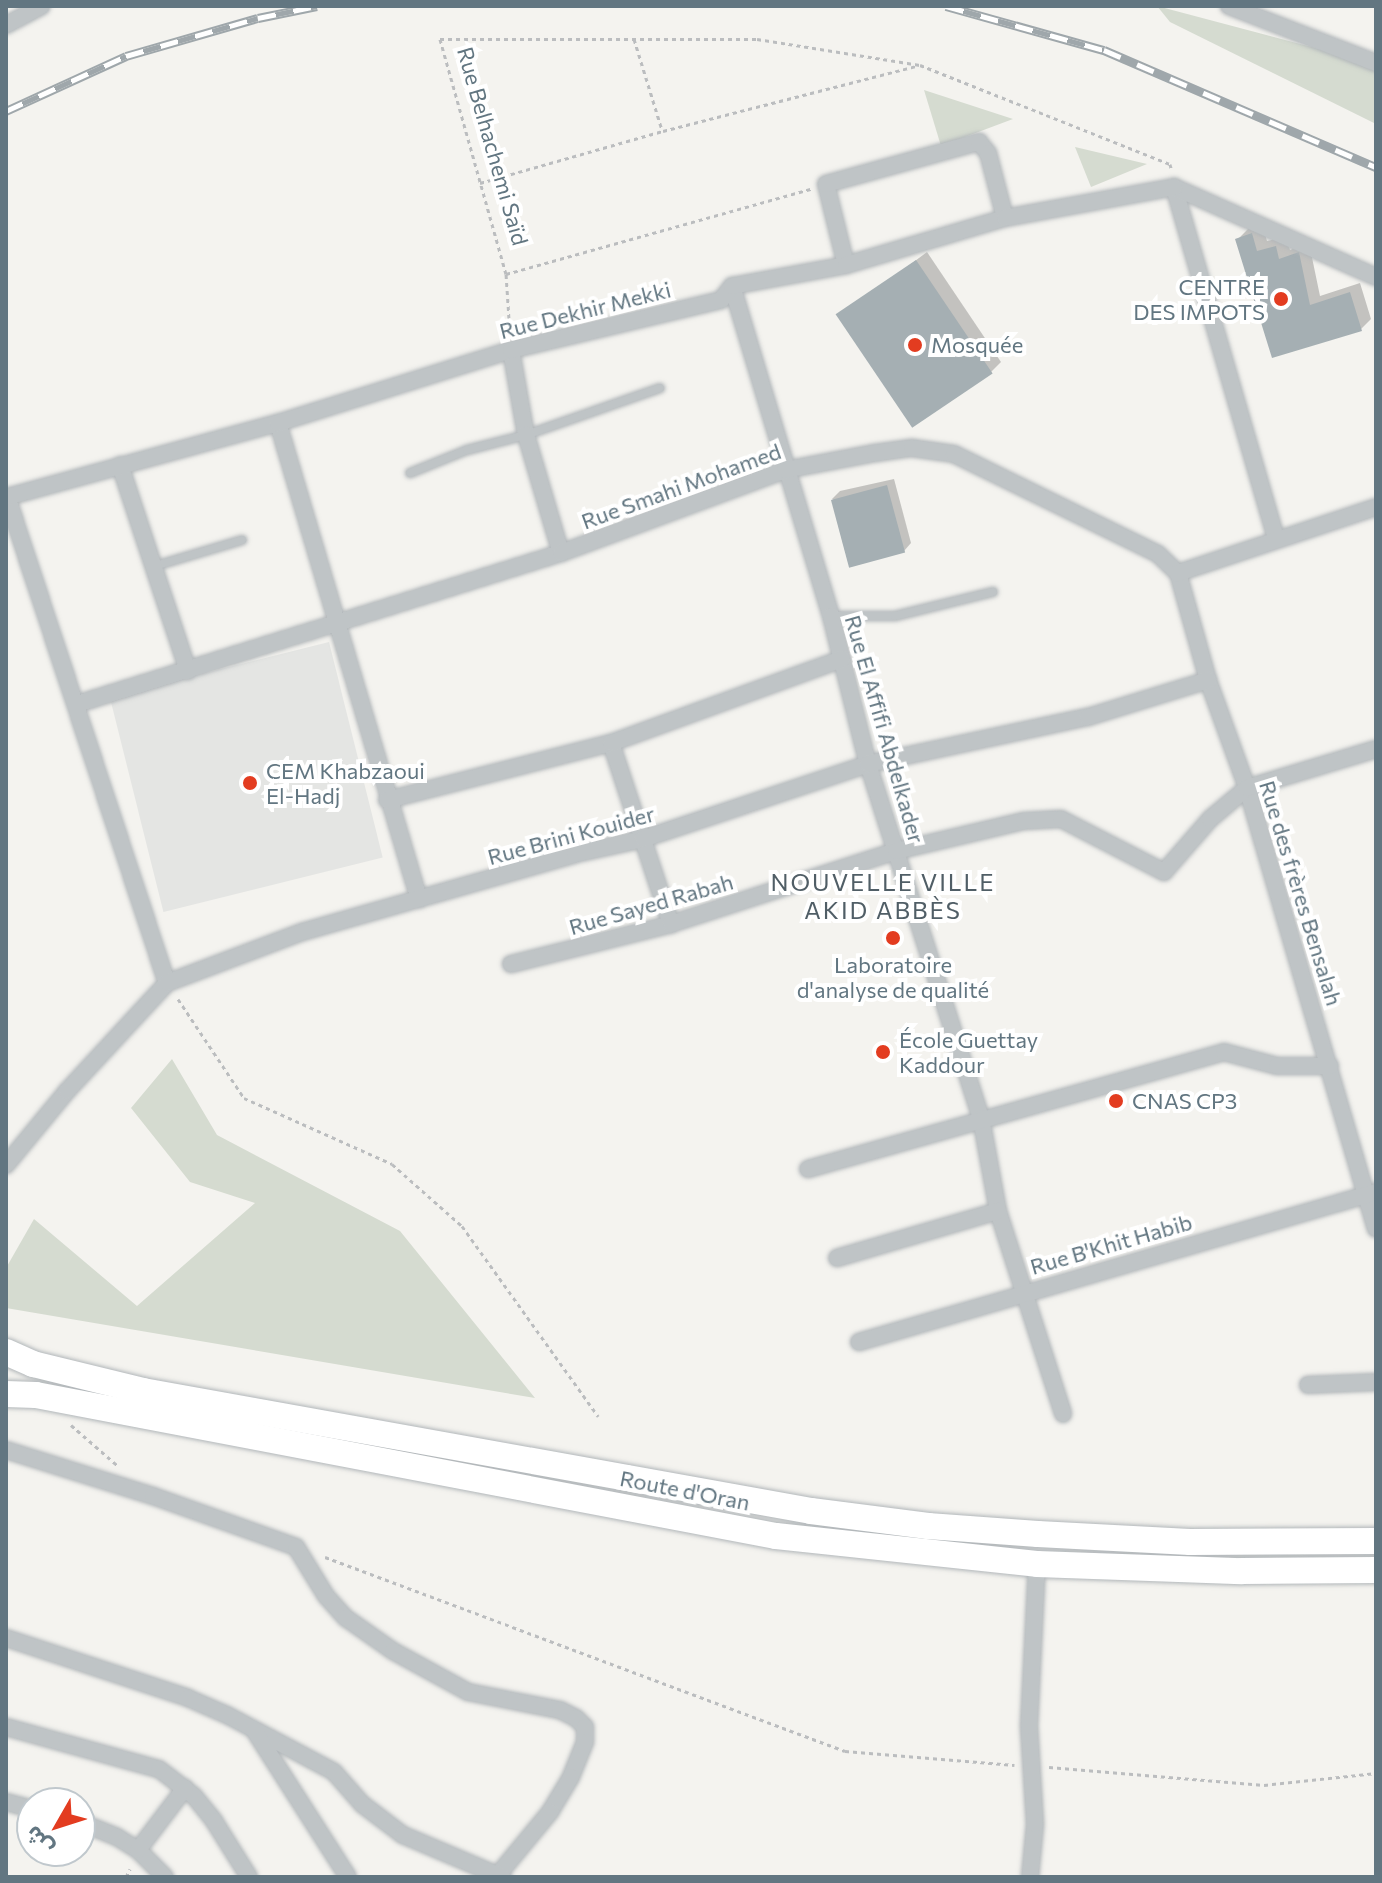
<!DOCTYPE html>
<html>
<head>
<meta charset="utf-8">
<style>
	body { margin:0 }
	#map { position:relative; width:1382px; height:1883px; overflow:hidden; background:#f4f3ef; font-family:Commissioner,"Noto Sans Arabic",sans-serif }
	div>[style] { position:absolute }
	.built>* { inset:0; background:#e4e5e3; transform-origin:0 0 }
	.green>* { inset:0; background:#d5dbd0 }
	.shadow>* { inset:0; background:#0003 }
	.building>* { inset:0; background:#a5afb3; transform-origin:0 0 }
	.path>* { height:3px; margin-top:-1.5px; transform-origin:0; background:repeating-linear-gradient(90deg,#bbbdbf 0 4px,transparent 0 8px) }
	.roads { filter:drop-shadow(0 0 2px #b2b7ba) drop-shadow(0 0 2px #b2b7ba) }
	.lane>* { height:8px; margin:-4px; padding:0 4px; transform-origin:4px; border-radius:4px; background:#bfc4c6 }
	.street>* { height:16px; margin:-8px; padding:0 8px; transform-origin:8px; border-radius:8px; background:#bfc4c6 }
	.primary>* { height:26px; margin:-13px; padding:0 13px; transform-origin:13px; border-radius:13px; background:#fff }
	.rail>* { height:9px; margin-top:-4.5px; transform-origin:0; background:repeating-linear-gradient(90deg,#fff 0 18px,#9fa7ab 0 36px); box-sizing:border-box; border-block:2px solid #9fa7ab }
	.dots>* { width:22px; height:22px; translate:-50% -50%; box-sizing:border-box; border:4px solid #fff; border-radius:50% }
	span { translate:-50% -50%; white-space:nowrap; text-align:center; line-height:1.15; -webkit-text-stroke:8px #fff; paint-order:stroke }
	.street-label { font-size:22px; color:#627681 }
	.poi-label { font-size:22px; color:#627681 }
	.right { translate:-100% -50%; text-align:right }
	.left { translate:0 -50%; text-align:left }
	.neighbourhood-label { font-size:24px; color:#505e66; letter-spacing:2px }
	.frame { position:absolute; inset:0; border:8px solid #627681; pointer-events:none }
	.north { position:absolute; left:16px; top:1787px; width:80px; height:80px; box-sizing:border-box; background:#fff; border:2px solid #c0c8cd; border-radius:50%; rotate:231deg; font-size:22px; font-weight:700; line-height:32px; text-align:center; color:#627681 }
	.north::after { content:''; display:block; margin:auto; width:28px; height:36px; background:#e33c20; clip-path:polygon(50% 0,100% 100%,50% 72%,0 100%) }
</style>
</head>
<body>
<div id="map">
	<div class="built">
		<div style="left:329px;top:642px;width:222px;height:226px;rotate:76deg"></div>
	</div>
	<div class="green">
		<div style="clip-path:polygon(1157px 6px,1376px 64px,1376px 124px,1170px 22px)"></div>
		<div style="clip-path:polygon(924px 90px,1013px 119px,941px 146px)"></div>
		<div style="clip-path:polygon(1075px 147px,1147px 164px,1091px 187px)"></div>
		<div style="clip-path:polygon(172px 1059px,217px 1135px,400px 1231px,535px 1398px,6px 1308px,6px 1268px,34px 1219px,137px 1306px,255px 1203px,190px 1182px,131px 1108px)"></div>
	</div>
	<div class="shadow">
		<div style="clip-path:polygon(1262px 224px,1267px 241px,1286px 237px,1290px 250px,1309px 243px,1320px 296px,1360px 283px,1371px 319px,1360px 330px,1273px 356px,1238px 239px,1248px 229px)"></div>
		<div style="clip-path:polygon(927px 252px,1001px 362px,990px 373px,840px 317px)"></div>
		<div style="clip-path:polygon(894px 479px,911px 543px,904px 551px,832px 499px,840px 491px)"></div>
	</div>
	<div class="building">
		<div style="clip-path:polygon(1252px 233px,1257px 251px,1276px 246px,1279px 259px,1299px 252px,1310px 305px,1350px 292px,1362px 331px,1272px 358px,1235px 239px)"></div>
		<div style="left:916px;top:260px;width:137px;height:97px;rotate:56deg"></div>
		<div style="left:887px;top:485px;width:70px;height:58px;rotate:75deg"></div>
	</div>
	<div class="path">
		<div style="left:634px;top:39px;width:95px;rotate:72.9deg"></div>
		<div style="left:480px;top:183px;width:190px;rotate:-15.9deg"></div>
		<div style="left:663px;top:131px;width:262px;rotate:-14.4deg"></div>
		<div style="left:506px;top:274px;width:317px;rotate:-15.6deg"></div>
		<div style="left:510px;top:334px;width:60px;rotate:-93.8deg"></div>
		<div style="left:506px;top:274px;width:244px;rotate:-105.7deg"></div>
		<div style="left:440px;top:39px;width:317px"></div>
		<div style="left:757px;top:39px;width:165px;rotate:9.1deg"></div>
		<div style="left:920px;top:65px;width:269px;rotate:21.6deg"></div>
		<div style="left:1170px;top:164px;width:4px;rotate:76deg"></div>
		<div style="left:178px;top:999px;width:119px;rotate:56.3deg"></div>
		<div style="left:244px;top:1098px;width:162px;rotate:24deg"></div>
		<div style="left:392px;top:1164px;width:94px;rotate:41.5deg"></div>
		<div style="left:462px;top:1226px;width:234px;rotate:54.4deg"></div>
		<div style="left:71px;top:1425px;width:61px;rotate:41deg"></div>
		<div style="left:325px;top:1557px;width:555px;rotate:20.46deg"></div>
		<div style="left:845px;top:1751px;width:170px;rotate:4.7deg"></div>
		<div style="left:1049px;top:1767px;width:216px;rotate:4.8deg"></div>
		<div style="left:1264px;top:1785px;width:113px;rotate:-6.1deg"></div>
		<div style="left:126px;top:1877px;width:9px;rotate:-63deg"></div>
	</div>
	<div class="roads">
		<div class="lane">
			<div style="left:410px;top:473px;width:61px;rotate:-22deg"></div>
			<div style="left:467px;top:450px;width:61px;rotate:-14.3deg"></div>
			<div style="left:526px;top:435px;width:142px;rotate:-19.3deg"></div>
			<div style="left:155px;top:566px;width:91px;rotate:-16.6deg"></div>
			<div style="left:831px;top:616px;width:64px"></div>
			<div style="left:895px;top:616px;width:101px;rotate:-13.8deg"></div>
		</div>
		<div class="street">
			<div style="left:1229px;top:6px;width:158px;rotate:21.2deg"></div>
			<div style="left:6px;top:25px;width:40px;rotate:-28deg"></div>
			<div style="left:1174px;top:187px;width:366px;rotate:73.8deg"></div>
			<div style="left:1174px;top:187px;width:221px;rotate:24deg"></div>
			<div style="left:846px;top:265px;width:83px;rotate:-103.9deg"></div>
			<div style="left:826px;top:184px;width:159px;rotate:-15.4deg"></div>
			<div style="left:979px;top:142px;width:14px;rotate:51deg"></div>
			<div style="left:988px;top:153px;width:67px;rotate:75.3deg"></div>
			<div style="left:732px;top:286px;width:345px;rotate:73.3deg"></div>
			<div style="left:831px;top:616px;width:153px;rotate:76deg"></div>
			<div style="left:868px;top:764px;width:372px;rotate:72.3deg"></div>
			<div style="left:981px;top:1118px;width:95px;rotate:79.6deg"></div>
			<div style="left:998px;top:1211px;width:213px;rotate:72.2deg"></div>
			<div style="left:511px;top:350px;width:86px;rotate:80deg"></div>
			<div style="left:526px;top:435px;width:123px;rotate:73.5deg"></div>
			<div style="left:278px;top:423px;width:497px;rotate:73.5deg"></div>
			<div style="left:120px;top:465px;width:217px;rotate:71.7deg"></div>
			<div style="left:1178px;top:573px;width:111px;rotate:74.3deg"></div>
			<div style="left:1208px;top:680px;width:115px;rotate:70.1deg"></div>
			<div style="left:1247px;top:788px;width:459px;rotate:73.7deg"></div>
			<div style="left:77px;top:704px;width:507px;rotate:-17.33deg"></div>
			<div style="left:561px;top:553px;width:239px;rotate:-20.3deg"></div>
			<div style="left:785px;top:470px;width:92px;rotate:-10.7deg"></div>
			<div style="left:875px;top:453px;width:37px;rotate:-8deg"></div>
			<div style="left:912px;top:448px;width:42px;rotate:8.1deg"></div>
			<div style="left:954px;top:454px;width:227px;rotate:26.1deg"></div>
			<div style="left:1158px;top:554px;width:28px;rotate:44deg"></div>
			<div style="left:1178px;top:573px;width:209px;rotate:-18.4deg"></div>
			<div style="left:611px;top:743px;width:191px;rotate:71.7deg"></div>
			<div style="left:387px;top:800px;width:231px;rotate:-14.3deg"></div>
			<div style="left:611px;top:743px;width:246px;rotate:-20deg"></div>
			<div style="left:511px;top:964px;width:165px;rotate:-14deg"></div>
			<div style="left:671px;top:924px;width:237px;rotate:-18deg"></div>
			<div style="left:896px;top:851px;width:131px;rotate:-13.2deg"></div>
			<div style="left:1024px;top:821px;width:37px;rotate:-3deg"></div>
			<div style="left:1061px;top:819px;width:116px;rotate:27.2deg"></div>
			<div style="left:1164px;top:872px;width:70px;rotate:-49deg"></div>
			<div style="left:1210px;top:819px;width:48px;rotate:-40deg"></div>
			<div style="left:1247px;top:788px;width:135px;rotate:-16.8deg"></div>
			<div style="left:167px;top:983px;width:512px;rotate:-108.22deg"></div>
			<div style="left:7px;top:497px;width:281px;rotate:-15.3deg"></div>
			<div style="left:278px;top:423px;width:244px;rotate:-17.4deg"></div>
			<div style="left:511px;top:350px;width:216px;rotate:-13.4deg"></div>
			<div style="left:721px;top:300px;width:18px;rotate:-52deg"></div>
			<div style="left:732px;top:286px;width:116px;rotate:-10.4deg"></div>
			<div style="left:846px;top:265px;width:166px;rotate:-16.5deg"></div>
			<div style="left:1005px;top:218px;width:172px;rotate:-10.4deg"></div>
			<div style="left:6px;top:1165px;width:96px;rotate:-50.5deg"></div>
			<div style="left:67px;top:1091px;width:147px;rotate:-47.2deg"></div>
			<div style="left:167px;top:983px;width:144px;rotate:-20.7deg"></div>
			<div style="left:302px;top:932px;width:284px;rotate:-15.9deg"></div>
			<div style="left:575px;top:854px;width:70px;rotate:-12.4deg"></div>
			<div style="left:643px;top:839px;width:237px;rotate:-18.4deg"></div>
			<div style="left:868px;top:764px;width:225px;rotate:-12.1deg"></div>
			<div style="left:1088px;top:717px;width:126px;rotate:-17.1deg"></div>
			<div style="left:808px;top:1169px;width:432px;rotate:-15.7deg"></div>
			<div style="left:1224px;top:1052px;width:55px;rotate:14.8deg"></div>
			<div style="left:1277px;top:1066px;width:53px"></div>
			<div style="left:837px;top:1258px;width:168px;rotate:-16.3deg"></div>
			<div style="left:859px;top:1342px;width:538px;rotate:-16.18deg"></div>
			<div style="left:1308px;top:1385px;width:68px;rotate:-2.5deg"></div>
			<div style="left:6px;top:1450px;width:154px;rotate:17.4deg"></div>
			<div style="left:153px;top:1496px;width:152px;rotate:19.6deg"></div>
			<div style="left:296px;top:1547px;width:57px;rotate:58.5deg"></div>
			<div style="left:326px;top:1596px;width:30px;rotate:48deg"></div>
			<div style="left:346px;top:1618px;width:57px;rotate:35.1deg"></div>
			<div style="left:393px;top:1651px;width:85px;rotate:28.7deg"></div>
			<div style="left:468px;top:1692px;width:94px;rotate:11.1deg"></div>
			<div style="left:560px;top:1710px;width:18px;rotate:27deg"></div>
			<div style="left:576px;top:1718px;width:13px;rotate:45deg"></div>
			<div style="left:585px;top:1727px;width:15px;rotate:90deg"></div>
			<div style="left:585px;top:1742px;width:38px;rotate:112deg"></div>
			<div style="left:571px;top:1777px;width:41px;rotate:121deg"></div>
			<div style="left:550px;top:1812px;width:83px;rotate:129.6deg"></div>
			<div style="left:6px;top:1638px;width:192px;rotate:18.2deg"></div>
			<div style="left:188px;top:1698px;width:43px;rotate:23.6deg"></div>
			<div style="left:227px;top:1715px;width:121px;rotate:28deg"></div>
			<div style="left:334px;top:1772px;width:43px;rotate:48.8deg"></div>
			<div style="left:362px;top:1804px;width:51px;rotate:37.1deg"></div>
			<div style="left:403px;top:1835px;width:108px;rotate:23deg"></div>
			<div style="left:6px;top:1727px;width:159px;rotate:15.4deg"></div>
			<div style="left:159px;top:1769px;width:44px;rotate:37.6deg"></div>
			<div style="left:194px;top:1796px;width:32px;rotate:51deg"></div>
			<div style="left:214px;top:1821px;width:66px;rotate:58deg"></div>
			<div style="left:254px;top:1730px;width:174px;rotate:57.4deg"></div>
			<div style="left:6px;top:1802px;width:27px;rotate:15deg"></div>
			<div style="left:80px;top:1822px;width:40px;rotate:22deg"></div>
			<div style="left:117px;top:1837px;width:25px;rotate:32deg"></div>
			<div style="left:138px;top:1850px;width:38px;rotate:45deg"></div>
			<div style="left:138px;top:1850px;width:78px;rotate:-52.8deg"></div>
			<div style="left:1030px;top:1877px;width:53px;rotate:-84.6deg"></div>
			<div style="left:1035px;top:1824px;width:98px;rotate:-93.5deg"></div>
			<div style="left:1029px;top:1726px;width:162px;rotate:-87.2deg"></div>
		</div>
		<div class="primary">
			<div style="left:6px;top:1352px;width:30px;rotate:24deg"></div>
			<div style="left:33px;top:1364px;width:113px;rotate:13.8deg"></div>
			<div style="left:143px;top:1391px;width:679px;rotate:10.18deg"></div>
			<div style="left:811px;top:1511px;width:118px;rotate:7.3deg"></div>
			<div style="left:928px;top:1526px;width:110px;rotate:4.2deg"></div>
			<div style="left:1038px;top:1534px;width:152px;rotate:3deg"></div>
			<div style="left:1190px;top:1542px;width:186px;rotate:-0.3deg"></div>
			<div style="left:6px;top:1394px;width:30px;rotate:2deg"></div>
			<div style="left:36px;top:1395px;width:753px;rotate:10.79deg"></div>
			<div style="left:776px;top:1536px;width:262px;rotate:6.1deg"></div>
			<div style="left:1037px;top:1564px;width:205px;rotate:2deg"></div>
			<div style="left:1242px;top:1571px;width:134px;rotate:-0.4deg"></div>
		</div>
	</div>
	<div class="rail">
		<div style="left:946px;top:6px;width:164px;rotate:15.6deg"></div>
		<div style="left:1104px;top:50px;width:296px;rotate:23.3deg"></div>
		<div style="left:6px;top:111px;width:132px;rotate:-24.6deg"></div>
		<div style="left:126px;top:56px;width:137px;rotate:-16.1deg"></div>
		<div style="left:258px;top:18px;width:60px;rotate:-11.5deg"></div>
	</div>
	<div class="dots">
		<div style="left:1281px;top:299px;background:#e33c20"></div>
		<div style="left:915px;top:345px;background:#e33c20"></div>
		<div style="left:250px;top:783px;background:#e33c20"></div>
		<div style="left:893px;top:938px;background:#e33c20"></div>
		<div style="left:883px;top:1052px;background:#e33c20"></div>
		<div style="left:1116px;top:1101px;background:#e33c20"></div>
	</div>
	<div class="street-label">
		<span style="left:493px;top:146px;rotate:74deg">Rue Belhachemi Saïd</span>
		<span style="left:585px;top:310px;rotate:-14deg">Rue Dekhir Mekki</span>
		<span style="left:681px;top:486px;rotate:-20deg">Rue Smahi Mohamed</span>
		<span style="left:885px;top:729px;rotate:74deg">Rue El Affifi Abdelkader</span>
		<span style="left:571px;top:835px;rotate:-15deg">Rue Brini Kouider</span>
		<span style="left:1301px;top:893px;rotate:73deg">Rue des frères Bensalah</span>
		<span style="left:651px;top:904px;rotate:-16deg">Rue Sayed Rabah</span>
		<span style="left:1111px;top:1244px;rotate:-16deg">Rue B'Khit Habib</span>
		<span style="left:685px;top:1490px;rotate:11deg">Route d'Oran</span>
	</div>
	<div class="poi-label">
		<span class="right" style="left:1265px;top:299px">CENTRE<br>DES IMPOTS</span>
		<span class="left" style="left:931px;top:345px">Mosquée</span>
		<span class="left" style="left:266px;top:783px">CEM Khabzaoui<br>El-Hadj</span>
		<span style="left:893px;top:977px">Laboratoire<br>d'analyse de qualité</span>
		<span class="left" style="left:899px;top:1052px">École Guettay<br>Kaddour</span>
		<span class="left" style="left:1132px;top:1101px">CNAS CP3</span>
	</div>
	<div class="neighbourhood-label">
		<span style="left:883px;top:896px">NOUVELLE VILLE<br>AKID ABBÈS</span>
	</div>
	<div class="frame"></div>
	<div class="north">ش</div>
</div>
</body>
</html>
